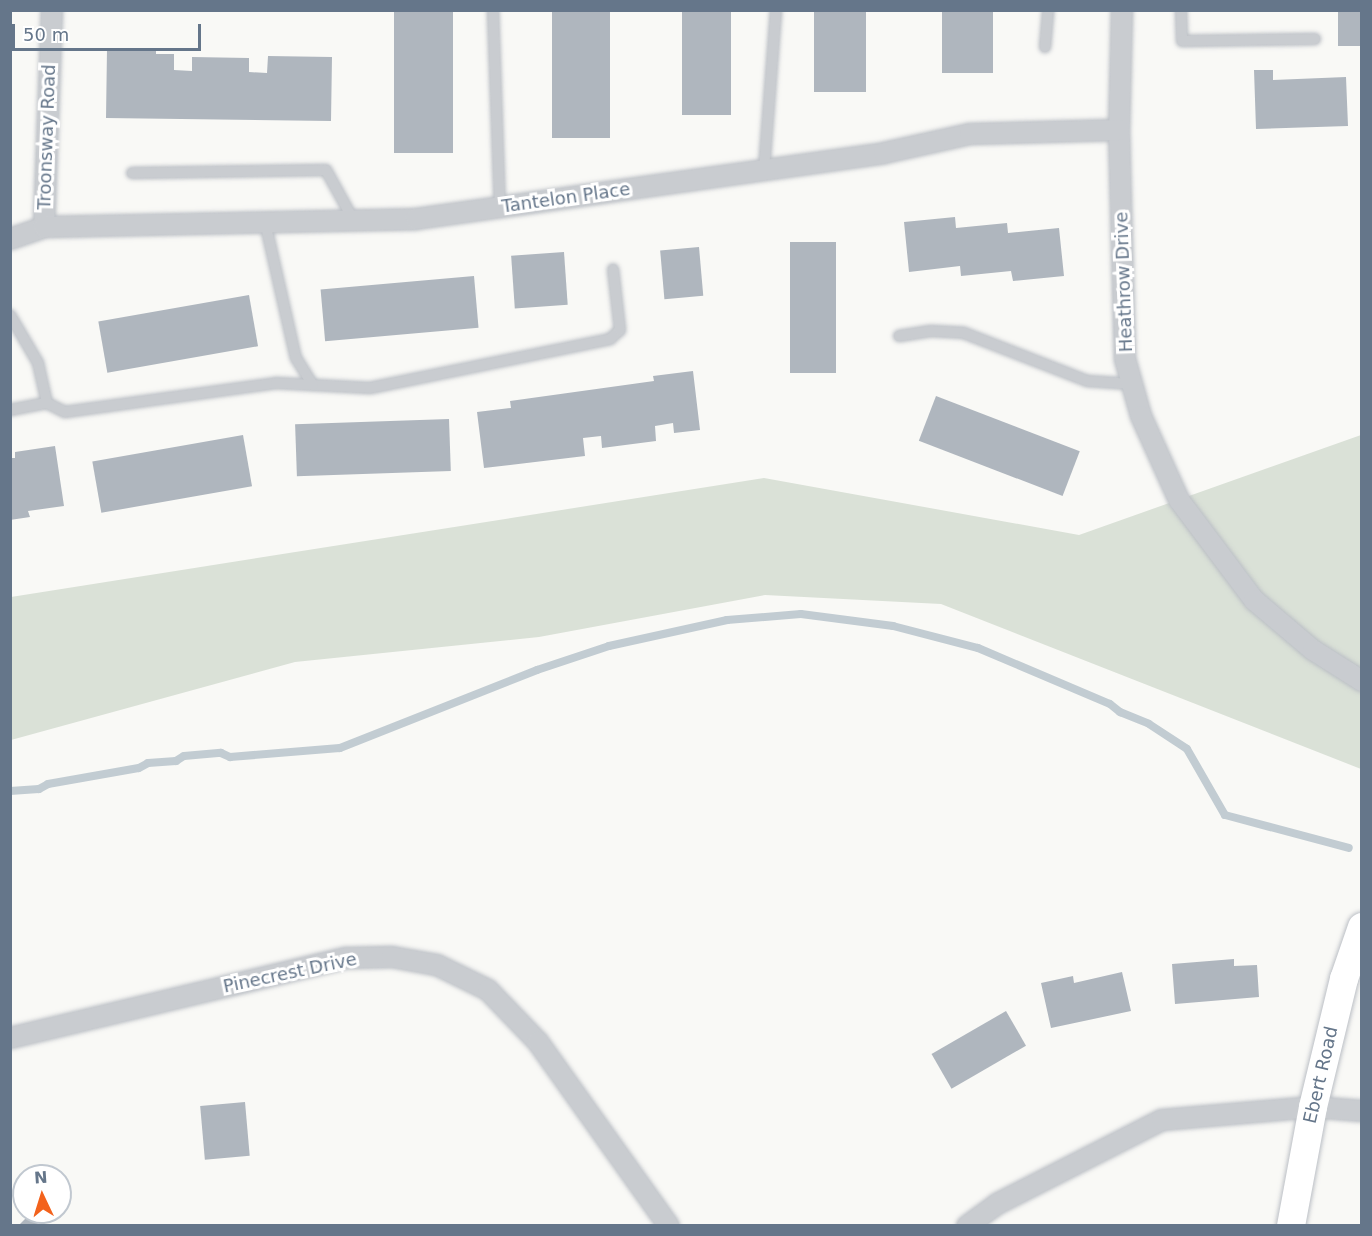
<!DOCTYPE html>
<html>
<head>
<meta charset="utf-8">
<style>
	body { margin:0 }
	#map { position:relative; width:1372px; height:1236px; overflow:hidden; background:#f9f9f6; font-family:"DejaVu Sans",sans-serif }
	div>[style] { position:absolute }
	.green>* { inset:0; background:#dae1d7 }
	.stream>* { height:8px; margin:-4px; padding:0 4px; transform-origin:4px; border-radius:4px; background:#c2ccd2 }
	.building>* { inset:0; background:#afb6be; transform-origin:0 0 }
	.roads { filter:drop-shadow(0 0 2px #bbbfc5) drop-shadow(0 0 2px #bbbfc5) }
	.lane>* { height:10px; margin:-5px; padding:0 5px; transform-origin:5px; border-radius:5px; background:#c9ccd0 }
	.street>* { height:20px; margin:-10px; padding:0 10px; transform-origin:10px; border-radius:10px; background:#c9ccd0 }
	.secondary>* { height:28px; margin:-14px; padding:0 14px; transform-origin:14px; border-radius:14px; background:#fff }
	span { translate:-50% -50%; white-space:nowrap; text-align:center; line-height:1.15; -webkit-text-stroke:6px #fff; paint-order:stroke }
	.street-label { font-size:18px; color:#65768a }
	.frame { position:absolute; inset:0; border:12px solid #65768a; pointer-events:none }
	.north { position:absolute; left:12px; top:1164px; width:60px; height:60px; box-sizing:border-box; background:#fff; border:2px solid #c1c8d0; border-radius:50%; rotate:356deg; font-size:16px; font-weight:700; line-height:24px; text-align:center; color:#65768a }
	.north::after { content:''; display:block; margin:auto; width:21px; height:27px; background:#f3621c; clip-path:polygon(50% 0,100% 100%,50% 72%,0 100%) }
	.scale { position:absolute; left:12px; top:24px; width:189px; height:27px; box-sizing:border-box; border:3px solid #65768a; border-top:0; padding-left:8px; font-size:18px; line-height:21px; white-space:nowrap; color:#65768a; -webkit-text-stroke:4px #fff; paint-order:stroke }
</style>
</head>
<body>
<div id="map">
	<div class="green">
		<div style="clip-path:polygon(1361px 435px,1361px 769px,941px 604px,765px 595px,539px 637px,295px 662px,11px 740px,11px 597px,764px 478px,1079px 535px)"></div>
	</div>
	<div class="stream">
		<div style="left:10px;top:791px;width:29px;rotate:-4deg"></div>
		<div style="left:39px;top:789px;width:10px;rotate:-29deg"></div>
		<div style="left:48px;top:784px;width:92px;rotate:-10deg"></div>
		<div style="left:139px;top:768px;width:10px;rotate:-29deg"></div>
		<div style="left:148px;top:763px;width:28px;rotate:-4deg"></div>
		<div style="left:176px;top:761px;width:9px;rotate:-32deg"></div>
		<div style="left:184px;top:756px;width:37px;rotate:-5deg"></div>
		<div style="left:221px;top:753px;width:10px;rotate:24deg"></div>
		<div style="left:230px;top:757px;width:110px;rotate:-4.7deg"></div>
		<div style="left:340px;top:748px;width:212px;rotate:-21.6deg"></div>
		<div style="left:537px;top:670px;width:76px;rotate:-18.4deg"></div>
		<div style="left:609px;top:646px;width:121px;rotate:-12.4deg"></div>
		<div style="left:727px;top:620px;width:74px;rotate:-4.6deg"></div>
		<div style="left:801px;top:614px;width:93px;rotate:7.4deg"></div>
		<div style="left:893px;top:626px;width:88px;rotate:14.5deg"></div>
		<div style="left:978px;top:648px;width:143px;rotate:23deg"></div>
		<div style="left:1110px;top:704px;width:13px;rotate:39deg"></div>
		<div style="left:1120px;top:712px;width:31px;rotate:22deg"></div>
		<div style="left:1149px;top:724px;width:45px;rotate:33.3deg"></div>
		<div style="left:1187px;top:749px;width:76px;rotate:60.1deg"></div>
		<div style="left:1225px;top:815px;width:128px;rotate:14.9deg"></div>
	</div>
	<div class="building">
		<div style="left:394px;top:10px;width:59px;height:143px"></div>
		<div style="left:552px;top:10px;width:58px;height:128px"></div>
		<div style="left:682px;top:10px;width:49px;height:105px"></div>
		<div style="left:814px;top:10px;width:52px;height:82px"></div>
		<div style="left:942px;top:10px;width:51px;height:63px"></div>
		<div style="left:1338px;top:10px;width:24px;height:36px"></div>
		<div style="clip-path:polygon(107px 49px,156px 50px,156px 54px,174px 54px,174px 70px,192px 71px,192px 57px,249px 58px,249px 72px,267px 73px,268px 56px,332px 57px,331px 121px,106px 118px)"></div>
		<div style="clip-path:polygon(1254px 70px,1273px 70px,1273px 80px,1346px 77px,1348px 126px,1256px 129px)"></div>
		<div style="clip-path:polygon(955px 217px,956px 228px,1007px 223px,1008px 233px,1059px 228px,1064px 276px,1013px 281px,1011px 271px,961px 276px,960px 266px,909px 272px,904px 222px)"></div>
		<div style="left:836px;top:242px;width:131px;height:46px;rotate:90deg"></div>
		<div style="left:699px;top:247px;width:49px;height:39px;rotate:85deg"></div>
		<div style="left:564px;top:252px;width:53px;height:53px;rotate:86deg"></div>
		<div style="left:474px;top:276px;width:52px;height:154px;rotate:85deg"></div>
		<div style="left:249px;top:295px;width:52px;height:153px;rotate:80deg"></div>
		<div style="clip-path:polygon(693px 371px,700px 430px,674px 433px,673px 423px,655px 426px,656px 441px,602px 448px,601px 436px,583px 438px,585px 456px,484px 468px,477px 412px,511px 408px,510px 401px,654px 381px,653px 376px)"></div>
		<div style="left:936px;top:396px;width:154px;height:48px;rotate:21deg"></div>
		<div style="left:449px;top:419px;width:52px;height:154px;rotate:88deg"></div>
		<div style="left:243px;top:435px;width:52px;height:153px;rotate:80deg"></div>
		<div style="clip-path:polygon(55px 446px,64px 506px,28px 511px,30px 517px,10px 520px,10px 458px,15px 458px,15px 452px)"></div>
		<div style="clip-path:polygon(1234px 959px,1234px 966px,1257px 965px,1259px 997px,1175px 1004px,1172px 964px)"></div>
		<div style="clip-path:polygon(1122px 972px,1131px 1011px,1051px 1028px,1041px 983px,1073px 976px,1074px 983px)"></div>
		<div style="left:1006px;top:1011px;width:40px;height:86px;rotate:60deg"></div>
		<div style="left:245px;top:1102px;width:54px;height:45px;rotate:85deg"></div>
		<div style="clip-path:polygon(29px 1215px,40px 1226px,18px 1226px)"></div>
	</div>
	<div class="roads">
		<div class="lane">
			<div style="left:493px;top:10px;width:197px;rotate:88deg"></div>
			<div style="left:1181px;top:10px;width:31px;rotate:88deg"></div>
			<div style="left:1182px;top:41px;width:133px;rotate:-0.9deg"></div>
			<div style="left:1045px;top:47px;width:37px;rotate:-85deg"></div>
			<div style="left:764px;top:170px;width:160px;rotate:-85.7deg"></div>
			<div style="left:132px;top:173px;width:194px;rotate:-0.9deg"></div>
			<div style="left:326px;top:170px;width:58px;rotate:61.2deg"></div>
			<div style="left:265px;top:222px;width:139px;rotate:77.2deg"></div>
			<div style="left:296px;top:358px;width:32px;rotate:58deg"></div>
			<div style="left:313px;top:385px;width:57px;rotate:3deg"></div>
			<div style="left:370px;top:388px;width:245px;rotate:-11.5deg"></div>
			<div style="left:610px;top:339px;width:13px;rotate:-42deg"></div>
			<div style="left:620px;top:330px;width:61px;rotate:-96.5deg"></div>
			<div style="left:10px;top:315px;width:56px;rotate:59.7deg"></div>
			<div style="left:38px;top:363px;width:41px;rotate:77.3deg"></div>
			<div style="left:47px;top:403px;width:20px;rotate:27deg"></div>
			<div style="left:65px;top:412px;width:213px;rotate:-7.8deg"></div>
			<div style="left:276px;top:383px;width:37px;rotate:3deg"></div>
			<div style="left:899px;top:336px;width:32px;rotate:-9deg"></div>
			<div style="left:931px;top:331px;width:33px;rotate:3deg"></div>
			<div style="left:964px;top:333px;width:132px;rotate:21.3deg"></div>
			<div style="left:1087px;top:381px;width:45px;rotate:3.8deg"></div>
			<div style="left:10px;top:410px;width:38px;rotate:-11deg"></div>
		</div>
		<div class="street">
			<div style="left:1122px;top:10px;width:120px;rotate:91.4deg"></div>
			<div style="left:1119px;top:130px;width:229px;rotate:88.5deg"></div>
			<div style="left:1125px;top:359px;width:59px;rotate:74.3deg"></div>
			<div style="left:1141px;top:416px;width:92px;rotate:65.7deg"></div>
			<div style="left:1179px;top:500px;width:125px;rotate:53.1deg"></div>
			<div style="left:1254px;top:600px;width:77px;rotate:40.3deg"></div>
			<div style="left:1313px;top:650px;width:58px;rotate:32.3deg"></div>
			<div style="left:44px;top:227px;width:217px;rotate:-87.9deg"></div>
			<div style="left:10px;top:239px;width:36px;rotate:-19deg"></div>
			<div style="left:44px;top:227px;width:372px;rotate:-1.2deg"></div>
			<div style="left:416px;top:219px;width:473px;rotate:-8deg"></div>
			<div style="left:884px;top:153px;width:88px;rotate:-12.5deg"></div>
			<div style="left:970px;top:134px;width:149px;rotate:-1.5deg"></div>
			<div style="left:10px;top:1038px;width:346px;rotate:-13.4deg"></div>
			<div style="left:347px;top:958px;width:45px;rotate:-1.3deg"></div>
			<div style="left:392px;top:957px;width:46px;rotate:10.1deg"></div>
			<div style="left:437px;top:965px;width:57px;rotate:26.1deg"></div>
			<div style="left:488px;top:990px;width:72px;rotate:46.1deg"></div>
			<div style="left:538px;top:1042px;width:226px;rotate:54.6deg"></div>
			<div style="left:967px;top:1226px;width:37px;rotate:-36deg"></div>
			<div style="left:997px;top:1204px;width:185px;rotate:-27deg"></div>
			<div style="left:1162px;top:1120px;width:152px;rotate:-4.9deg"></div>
			<div style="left:1313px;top:1107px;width:49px;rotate:4.7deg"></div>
		</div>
		<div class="secondary">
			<div style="left:1291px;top:1226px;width:121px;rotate:-79.5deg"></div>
			<div style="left:1313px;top:1107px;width:132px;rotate:-76.4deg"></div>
			<div style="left:1344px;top:979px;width:55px;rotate:-70.9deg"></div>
		</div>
	</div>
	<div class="street-label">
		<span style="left:47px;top:137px;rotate:-88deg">Troonsway Road</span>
		<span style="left:566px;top:198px;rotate:-8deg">Tantelon Place</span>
		<span style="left:1124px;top:282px;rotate:-92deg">Heathrow Drive</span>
		<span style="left:290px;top:973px;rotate:-12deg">Pinecrest Drive</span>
		<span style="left:1321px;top:1075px;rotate:-77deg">Ebert Road</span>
	</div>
	<div class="frame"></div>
	<div class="north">N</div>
	<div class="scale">50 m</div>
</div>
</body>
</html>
